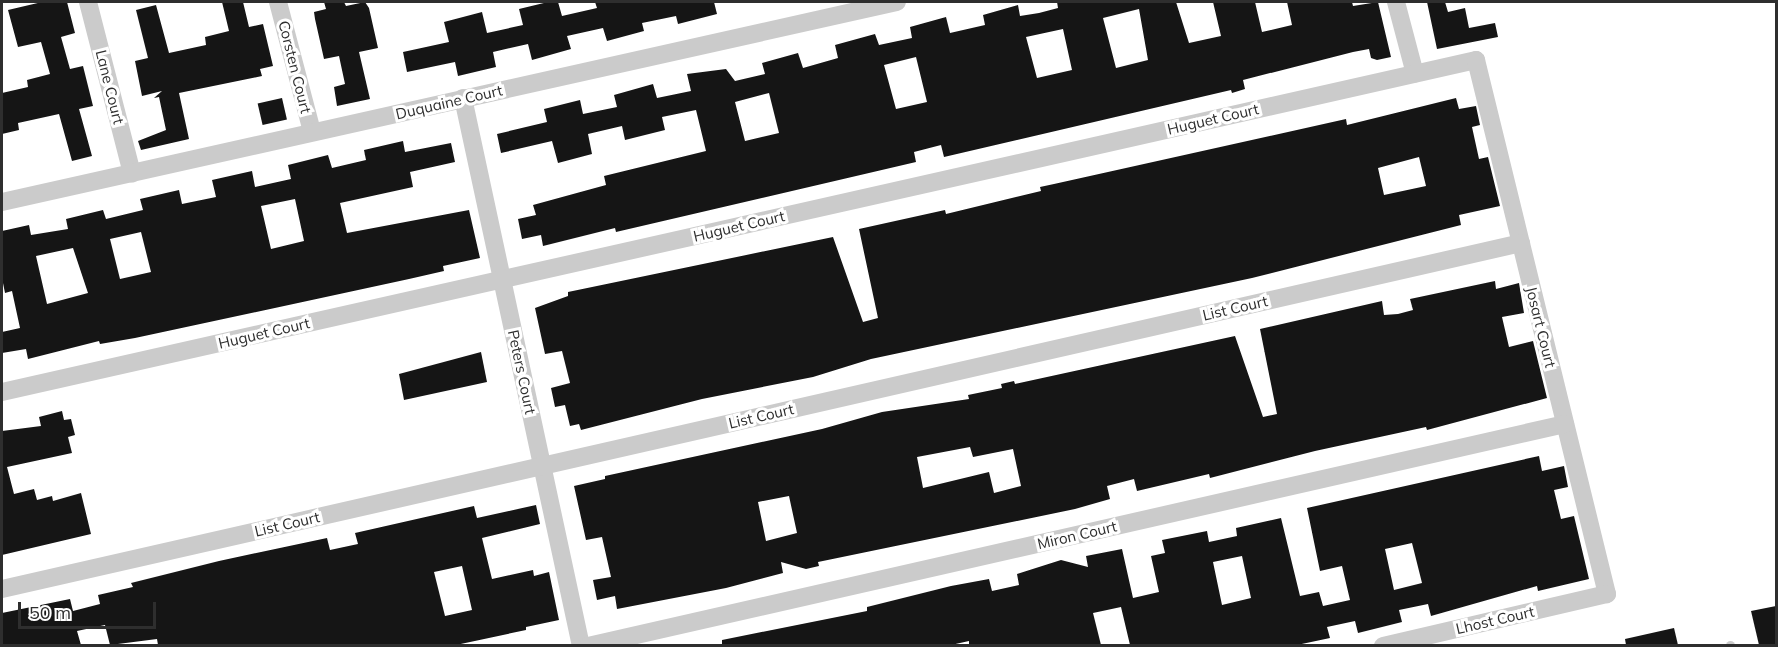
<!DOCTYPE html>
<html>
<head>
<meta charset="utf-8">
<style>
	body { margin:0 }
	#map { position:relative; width:1778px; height:647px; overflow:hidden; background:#fff; font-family:Mulish,sans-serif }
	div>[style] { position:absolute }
	.building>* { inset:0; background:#151515; transform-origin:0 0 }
	.lane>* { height:9px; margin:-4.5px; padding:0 4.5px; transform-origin:4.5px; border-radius:4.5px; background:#cbcbcb }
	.street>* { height:18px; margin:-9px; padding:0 9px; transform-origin:9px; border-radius:9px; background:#cbcbcb }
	span { translate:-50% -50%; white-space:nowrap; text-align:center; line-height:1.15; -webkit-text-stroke:6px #fff; paint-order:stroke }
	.street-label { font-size:15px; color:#2e2e2e }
	.frame { position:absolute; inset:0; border:3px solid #2e2e2e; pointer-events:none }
	.scale { position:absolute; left:18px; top:602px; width:138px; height:27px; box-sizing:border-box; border:3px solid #2e2e2e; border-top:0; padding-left:8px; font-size:18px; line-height:21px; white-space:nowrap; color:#2e2e2e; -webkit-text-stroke:4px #fff; paint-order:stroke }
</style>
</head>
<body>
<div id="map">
	<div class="building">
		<div style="clip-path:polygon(42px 2px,67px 2px,75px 33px,61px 37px,70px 69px,83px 66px,93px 106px,79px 109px,92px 156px,72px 161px,59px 114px,18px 123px,19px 130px,2px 134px,2px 93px,28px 87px,27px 80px,50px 74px,41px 42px,18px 47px,8px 10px)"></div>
		<div style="clip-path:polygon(222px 2px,243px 2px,249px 27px,263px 24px,273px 66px,260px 69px,262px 76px,179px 93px,189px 139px,141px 150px,138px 141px,166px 130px,159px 97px,154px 98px,162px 91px,142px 96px,135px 61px,148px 58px,136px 10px,156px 5px,169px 53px,206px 45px,205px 37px,229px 31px)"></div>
		<div style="clip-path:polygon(324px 2px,344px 2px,346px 6px,365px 2px,369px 8px,378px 48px,359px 52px,370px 99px,337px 106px,334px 87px,345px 84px,339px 56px,324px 59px,315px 19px,314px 12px,326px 9px)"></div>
		<div style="clip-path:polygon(548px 2px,558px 2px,562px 16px,597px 8px,595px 2px,714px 2px,717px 14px,678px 24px,676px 16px,642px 23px,644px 31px,607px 41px,603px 28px,567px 36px,571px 49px,532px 60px,528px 44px,493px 52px,496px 67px,458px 76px,455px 62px,407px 72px,403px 52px,449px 42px,444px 22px,482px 12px,487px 33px,523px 25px,519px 9px)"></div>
		<div style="clip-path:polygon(evenodd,1057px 2px,1176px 2px,1189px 43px,1221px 36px,1213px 2px,1255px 2px,1262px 32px,1292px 25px,1287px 2px,1352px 2px,1353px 6px,1378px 2px,1391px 57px,1377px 60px,1371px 58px,1369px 49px,1353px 52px,1243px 80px,1245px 89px,1232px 93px,1231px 90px,944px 157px,941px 145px,914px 152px,916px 162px,616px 232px,615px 228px,543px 246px,541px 235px,522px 239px,518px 219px,536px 215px,533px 205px,606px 185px,604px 176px,706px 151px,696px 110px,662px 117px,665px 130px,625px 140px,622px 126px,588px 134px,592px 154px,558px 163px,552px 141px,501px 153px,497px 134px,547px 122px,544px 109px,580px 100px,583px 114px,617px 107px,614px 95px,653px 84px,657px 98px,691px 91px,687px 74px,726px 69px,735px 81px,765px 74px,762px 63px,798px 53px,803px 68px,838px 58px,835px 45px,875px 34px,879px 45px,912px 38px,910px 27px,946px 17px,950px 33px,985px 25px,983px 15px,1018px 5px,1020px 16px,1039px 13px,1058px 8px,1057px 2px,1139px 9px,1148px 60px,1116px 68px,1103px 18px,1139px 9px,1057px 2px,1063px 29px,1072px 70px,1037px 78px,1026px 37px,1063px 29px,1057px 2px,916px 57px,927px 102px,896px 109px,884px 65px,916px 57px,1057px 2px,769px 93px,779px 133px,745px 141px,735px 102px,769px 93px)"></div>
		<div style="clip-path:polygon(1427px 2px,1445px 2px,1448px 12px,1465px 8px,1469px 28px,1495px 23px,1498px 37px,1437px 49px)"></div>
		<div style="left:282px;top:98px;width:22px;height:25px;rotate:77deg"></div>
		<div style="clip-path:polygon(evenodd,1456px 98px,1459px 109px,1476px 106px,1480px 125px,1472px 127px,1479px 159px,1488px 157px,1500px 206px,1459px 215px,1461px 225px,1252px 278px,871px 359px,813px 377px,702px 399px,581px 430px,579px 424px,570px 426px,565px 405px,555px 407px,551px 388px,570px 383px,562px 351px,545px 354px,535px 308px,568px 296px,568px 292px,833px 237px,863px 322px,878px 318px,859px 229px,945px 210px,946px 214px,1041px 191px,1040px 187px,1054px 184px,1346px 119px,1347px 125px,1456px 98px,1419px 157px,1426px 186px,1384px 195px,1378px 168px,1419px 157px)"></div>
		<div style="clip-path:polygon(evenodd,403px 141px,405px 152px,451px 143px,455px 162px,410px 172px,413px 187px,340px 203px,347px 233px,469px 210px,480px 258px,443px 266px,444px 271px,409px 279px,135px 338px,100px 344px,99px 341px,28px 359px,26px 349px,2px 353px,2px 332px,20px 328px,12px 291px,5px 293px,2px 278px,2px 231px,29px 225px,31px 235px,68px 229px,66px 219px,103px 210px,106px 219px,143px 210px,140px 199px,179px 190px,182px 204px,216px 197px,212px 180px,252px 171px,255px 187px,291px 179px,288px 165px,328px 155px,332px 168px,366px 160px,364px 150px,403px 141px,295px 199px,304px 241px,271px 249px,261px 206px,295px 199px,403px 141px,141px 232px,151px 272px,120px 279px,110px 239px,141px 232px,403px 141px,73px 248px,88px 293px,47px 304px,36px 256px,73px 248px)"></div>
		<div style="clip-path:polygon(evenodd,1495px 281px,1496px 289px,1519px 283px,1524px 313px,1502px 317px,1509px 347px,1533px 341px,1547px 398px,1427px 430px,1426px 427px,1315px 451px,1210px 478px,1209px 474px,1137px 491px,1134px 479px,1107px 486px,1110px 499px,1075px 509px,818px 562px,819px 566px,806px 569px,781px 562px,783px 573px,726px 588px,617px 609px,615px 596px,597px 600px,593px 580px,611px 577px,602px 537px,586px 540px,574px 486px,605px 479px,605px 476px,822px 429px,882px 412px,969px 399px,968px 395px,1002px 388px,1001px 384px,1014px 381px,1015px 384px,1235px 336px,1263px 417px,1277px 414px,1260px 329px,1382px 301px,1384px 315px,1398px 314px,1413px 310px,1410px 299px,1495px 281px,970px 447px,973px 457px,1013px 449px,1021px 486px,994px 493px,989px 472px,923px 488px,917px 457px,970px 447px,1495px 281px,789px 496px,797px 533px,766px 541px,758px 502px,789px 496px)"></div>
		<div style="clip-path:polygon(481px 352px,487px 382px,404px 400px,399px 374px)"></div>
		<div style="clip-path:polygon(62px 411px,64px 420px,71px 419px,75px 435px,68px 437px,72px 453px,7px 467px,14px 494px,34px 489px,37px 500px,52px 496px,53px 501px,81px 493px,91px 534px,2px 555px,2px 431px,41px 426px,39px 417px)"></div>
		<div style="clip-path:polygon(evenodd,1539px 456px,1542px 471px,1564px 466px,1568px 487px,1554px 490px,1561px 519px,1574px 516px,1589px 579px,1538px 591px,1537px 586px,1431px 616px,1428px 604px,1399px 610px,1402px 622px,1358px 633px,1355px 621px,1327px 627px,1330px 638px,1297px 645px,1130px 645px,1121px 607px,1093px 613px,1101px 645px,969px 645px,969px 641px,951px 645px,722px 645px,722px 640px,867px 611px,867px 607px,951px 586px,989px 579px,992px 591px,1019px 585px,1017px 574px,1061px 560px,1088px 567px,1086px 556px,1122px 549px,1133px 598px,1159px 592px,1151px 556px,1165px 553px,1162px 540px,1207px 531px,1209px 542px,1237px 536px,1236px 528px,1281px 518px,1300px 596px,1319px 592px,1323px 606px,1350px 600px,1342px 566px,1320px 571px,1307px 508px,1539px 456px,1412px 543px,1422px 583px,1394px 590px,1385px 549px,1412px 543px,1539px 456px,1242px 556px,1251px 598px,1222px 605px,1213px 562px,1242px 556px)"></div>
		<div style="clip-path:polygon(evenodd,536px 505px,540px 524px,482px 538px,492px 579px,533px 570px,534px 576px,549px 572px,559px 620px,526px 627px,526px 630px,456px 645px,158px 645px,157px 639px,110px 645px,105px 625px,77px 631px,81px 645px,2px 645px,2px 613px,70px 599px,73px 611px,100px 604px,98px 595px,133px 587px,131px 583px,219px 561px,327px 538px,330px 550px,358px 544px,355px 533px,474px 506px,477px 518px,536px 505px,462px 566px,472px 610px,445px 616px,434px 572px,462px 566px)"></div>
		<div style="clip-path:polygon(1776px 606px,1776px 645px,1759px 645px,1751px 611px)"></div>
		<div style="clip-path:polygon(1674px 628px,1678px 645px,1626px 645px,1625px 639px)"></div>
	</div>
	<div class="lane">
		<div style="left:1730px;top:645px;width:1px;rotate:90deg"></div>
	</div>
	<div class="street">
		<div style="left:88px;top:2px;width:177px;rotate:75.6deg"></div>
		<div style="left:278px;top:2px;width:134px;rotate:75.3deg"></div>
		<div style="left:1396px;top:2px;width:74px;rotate:75.2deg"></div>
		<div style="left:463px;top:98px;width:561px;rotate:77.85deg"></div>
		<div style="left:2px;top:202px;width:917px;rotate:-12.6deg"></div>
		<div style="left:2px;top:392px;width:1511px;rotate:-12.69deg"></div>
		<div style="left:1476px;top:60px;width:550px;rotate:76.22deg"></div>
		<div style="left:1607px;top:594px;width:230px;rotate:166.9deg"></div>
		<div style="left:2px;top:589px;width:1558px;rotate:-12.83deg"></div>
		<div style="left:588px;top:646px;width:1002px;rotate:-12.8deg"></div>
	</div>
	<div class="street-label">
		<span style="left:295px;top:67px;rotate:76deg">Corsten Court</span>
		<span style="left:110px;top:87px;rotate:76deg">Lane Court</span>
		<span style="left:449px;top:102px;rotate:-13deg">Duquaine Court</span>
		<span style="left:1213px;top:119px;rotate:-13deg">Huguet Court</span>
		<span style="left:739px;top:226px;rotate:-13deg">Huguet Court</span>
		<span style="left:1235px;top:308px;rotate:-13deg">List Court</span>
		<span style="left:1541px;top:327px;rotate:76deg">Josart Court</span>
		<span style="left:264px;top:333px;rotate:-13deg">Huguet Court</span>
		<span style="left:522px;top:372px;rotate:78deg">Peters Court</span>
		<span style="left:761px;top:416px;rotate:-13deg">List Court</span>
		<span style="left:287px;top:524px;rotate:-13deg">List Court</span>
		<span style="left:1077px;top:535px;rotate:-13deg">Miron Court</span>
		<span style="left:1495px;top:620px;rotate:-13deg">Lhost Court</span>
	</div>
	<div class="frame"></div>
	<div class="scale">50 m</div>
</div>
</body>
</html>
